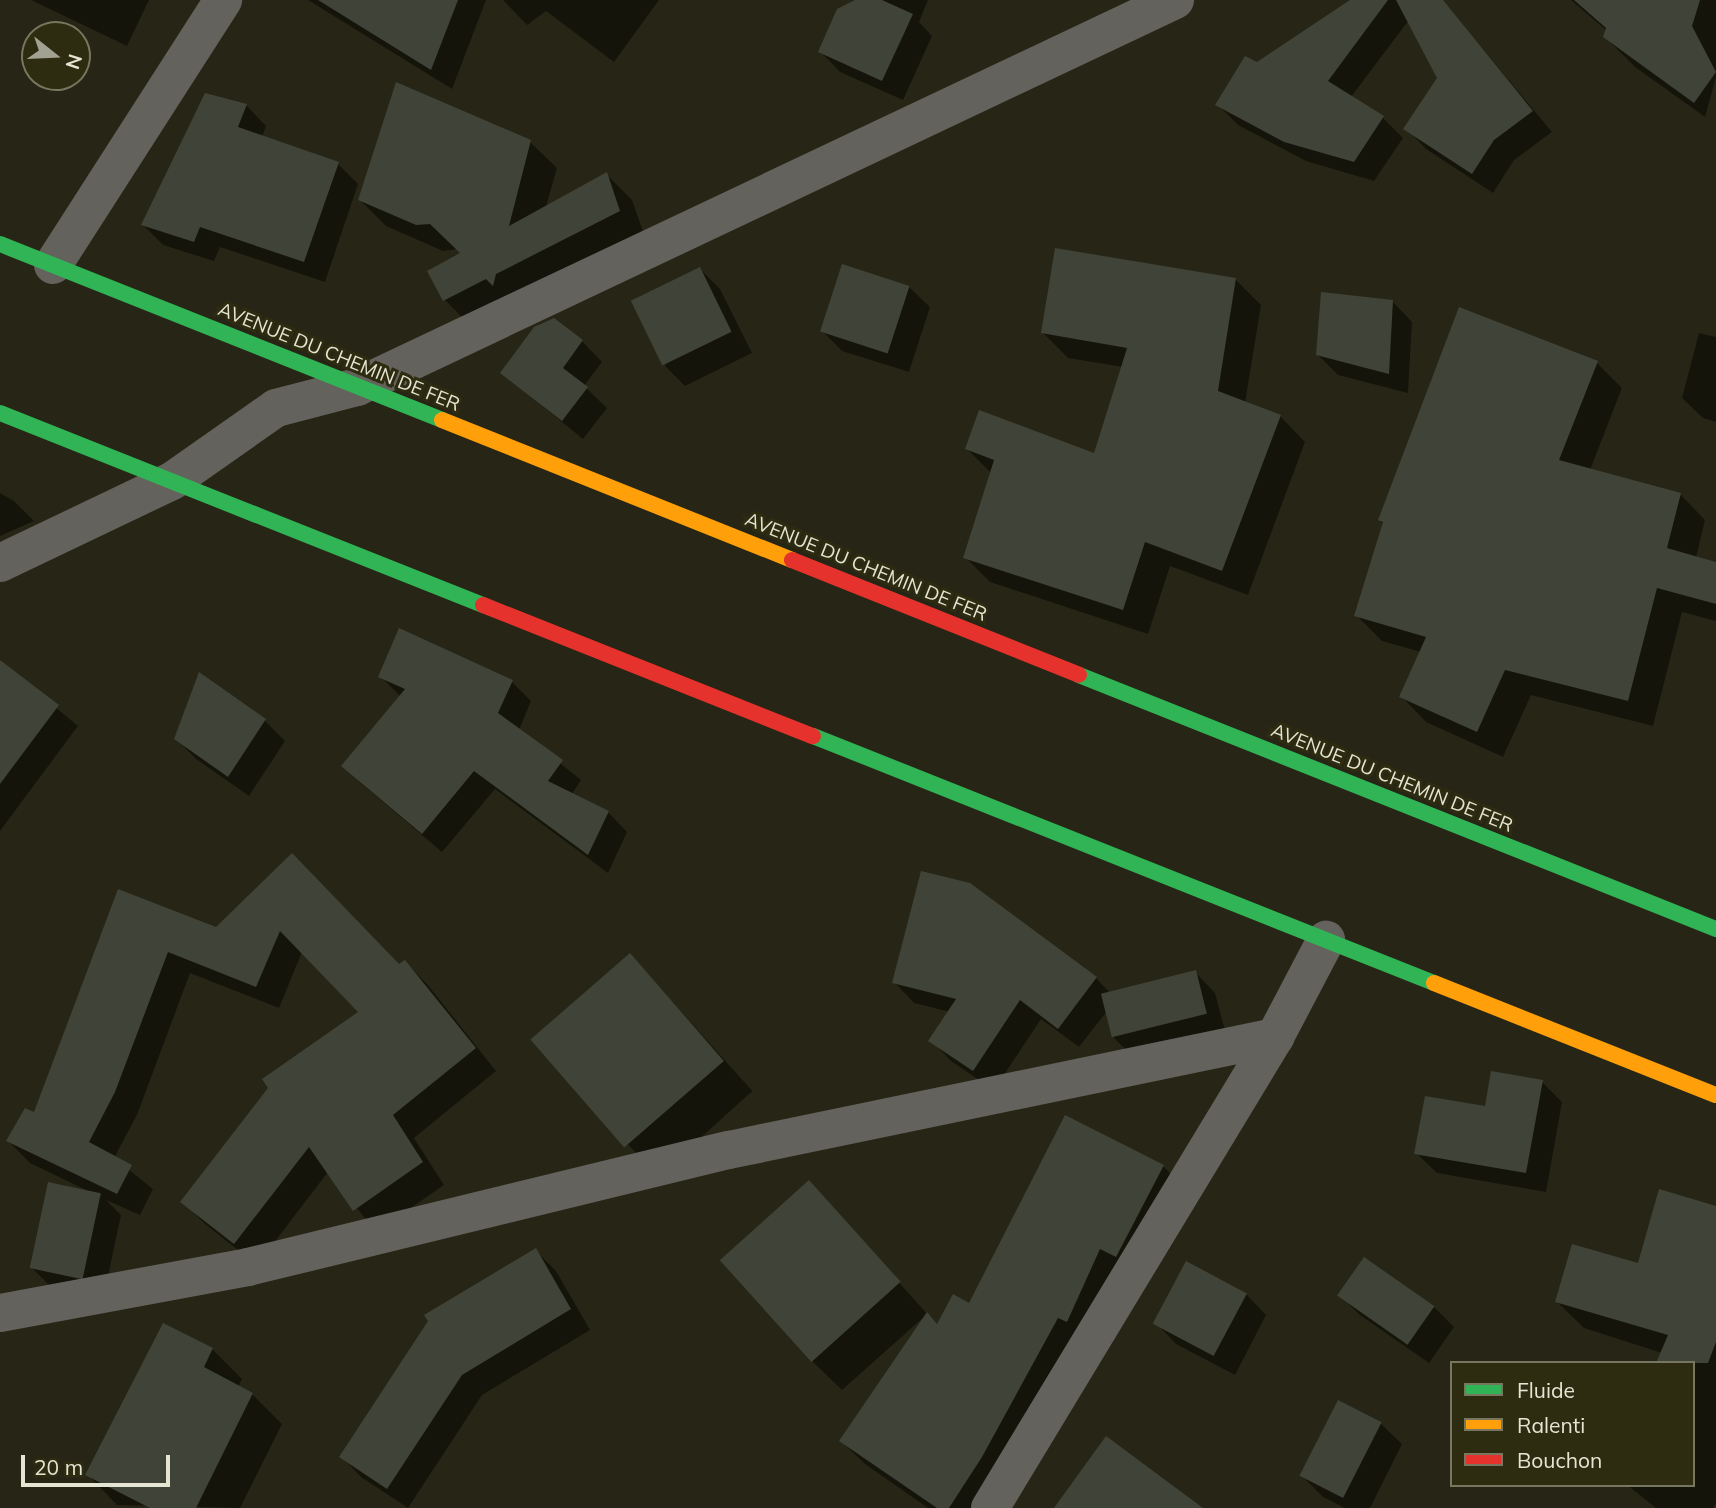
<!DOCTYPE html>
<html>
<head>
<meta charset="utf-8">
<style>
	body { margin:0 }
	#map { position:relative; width:1716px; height:1508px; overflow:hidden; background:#272616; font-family:Mulish,sans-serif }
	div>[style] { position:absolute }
	.shadow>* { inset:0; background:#0007; transform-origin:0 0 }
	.building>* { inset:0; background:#404337; transform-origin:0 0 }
	.street>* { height:38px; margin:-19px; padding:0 19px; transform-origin:19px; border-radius:19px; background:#64625c }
	.fast>* { height:16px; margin:-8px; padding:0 8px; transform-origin:8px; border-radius:8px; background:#30b455 }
	.slow>* { height:16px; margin:-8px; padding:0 8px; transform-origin:8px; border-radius:8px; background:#ff9f0a }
	.jam>* { height:16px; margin:-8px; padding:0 8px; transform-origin:8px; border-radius:8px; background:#e5322d }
	span { translate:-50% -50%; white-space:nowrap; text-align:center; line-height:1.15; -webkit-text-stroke:6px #2d2c10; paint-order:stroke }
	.street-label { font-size:19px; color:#e5e5d4 }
	.legend { position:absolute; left:1450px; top:1361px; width:245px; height:126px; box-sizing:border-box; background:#2d2c10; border:2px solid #77765e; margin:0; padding:9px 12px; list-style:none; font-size:21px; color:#e5e5d4 }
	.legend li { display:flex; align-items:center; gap:14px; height:35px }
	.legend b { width:35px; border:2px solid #77765e }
	.north { position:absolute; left:21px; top:21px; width:70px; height:70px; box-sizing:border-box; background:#2d2c10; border:2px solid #77765e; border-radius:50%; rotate:108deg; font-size:19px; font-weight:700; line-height:28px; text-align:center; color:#e5e5d4 }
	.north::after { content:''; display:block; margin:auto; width:24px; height:32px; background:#a2a292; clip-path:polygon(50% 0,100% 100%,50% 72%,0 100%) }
	.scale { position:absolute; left:21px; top:1455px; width:149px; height:32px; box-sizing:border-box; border:4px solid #e5e5d4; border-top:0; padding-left:9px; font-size:21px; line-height:24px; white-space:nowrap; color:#e5e5d4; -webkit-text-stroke:5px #2d2c10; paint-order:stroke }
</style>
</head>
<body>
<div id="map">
	<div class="shadow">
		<div style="clip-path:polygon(31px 0,149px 0,127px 46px)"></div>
		<div style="clip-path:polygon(308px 0,486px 0,452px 89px)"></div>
		<div style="clip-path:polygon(503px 0,659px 0,614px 62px,546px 11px,527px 25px)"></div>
		<div style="clip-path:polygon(859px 0,928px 0,919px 22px,932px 36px,903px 100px,840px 72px,820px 51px)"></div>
		<div style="clip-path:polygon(1353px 0,1442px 0,1552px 132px,1514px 160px,1493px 193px,1426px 149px,1406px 128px,1439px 78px,1409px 20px,1351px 97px,1383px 118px,1403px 138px,1374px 181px,1306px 161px,1238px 125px,1217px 104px,1257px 64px)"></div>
		<div style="clip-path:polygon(1571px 0,1716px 0,1716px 77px,1705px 117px,1635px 67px,1605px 37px,1607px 31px)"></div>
		<div style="clip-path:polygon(246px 105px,266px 126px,262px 137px,338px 164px,358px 184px,325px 282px,220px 247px,214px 261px,163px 245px,143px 225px)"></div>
		<div style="clip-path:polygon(530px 142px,557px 168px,546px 207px,606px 174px,632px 200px,645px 237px,471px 326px,445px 300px,462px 254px,458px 249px,443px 251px,386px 226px,360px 200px)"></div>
		<div style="clip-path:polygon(700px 269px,720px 289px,752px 353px,685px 386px,665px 366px)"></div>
		<div style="clip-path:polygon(1236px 280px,1261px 305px,1245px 403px,1280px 416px,1305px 442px,1248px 595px,1170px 566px,1148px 634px,990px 582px,965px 557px,992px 474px,967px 449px,1095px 456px,1123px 367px,1068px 358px,1043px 333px)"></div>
		<div style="clip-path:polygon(909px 287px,930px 307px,909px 372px,842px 351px,822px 331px)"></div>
		<div style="clip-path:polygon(1392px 301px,1412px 322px,1408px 393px,1338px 375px,1318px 355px)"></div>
		<div style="clip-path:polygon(1699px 333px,1716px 337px,1716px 422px,1703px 418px,1682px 398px)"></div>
		<div style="clip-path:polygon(582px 341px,602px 362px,584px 386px,607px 408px,583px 439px,502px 373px)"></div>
		<div style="clip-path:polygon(1597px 363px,1622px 388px,1590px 470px,1680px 494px,1705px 520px,1696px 558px,1716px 564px,1716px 621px,1682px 612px,1653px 726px,1531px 695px,1503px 757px,1426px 722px,1401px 696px,1421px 652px,1382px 641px,1356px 615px,1384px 525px,1380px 520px)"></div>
		<div style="clip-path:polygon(0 493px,14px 501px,34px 521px,0 536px)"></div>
		<div style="clip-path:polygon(8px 668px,78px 726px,0 831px,0 678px)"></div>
		<div style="clip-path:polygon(200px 675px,265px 721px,285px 741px,249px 796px,196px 759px,176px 739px)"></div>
		<div style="clip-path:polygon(380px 676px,512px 682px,531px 701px,519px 730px,581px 780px,572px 794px,608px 812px,627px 832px,608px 873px,495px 789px,442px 852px,363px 785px,343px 766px,401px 697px)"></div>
		<div style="clip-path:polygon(292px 855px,400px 966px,405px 962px,427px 984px,496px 1071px,414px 1138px,444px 1185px,376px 1232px,328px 1172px,257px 1265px,205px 1224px,183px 1202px,360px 1013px,302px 952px,279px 1008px,190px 973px,137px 1115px,114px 1158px,153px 1189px,140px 1215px,106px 1200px,121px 1215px,104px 1295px,52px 1288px,32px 1268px,88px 1191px,30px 1163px,8px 1141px,35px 1115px,119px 891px,216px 929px)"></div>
		<div style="left:630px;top:955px;width:183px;height:128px;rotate:48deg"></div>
		<div style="clip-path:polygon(1195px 972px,1215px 993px,1226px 1034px,1134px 1058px,1114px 1038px,1107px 1011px,1079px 1047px,1041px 1019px,994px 1090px,951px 1061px,931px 1040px,950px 1012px,914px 1003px,894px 982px,1096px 978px,1111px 994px)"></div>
		<div style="clip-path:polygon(1542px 1082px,1562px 1102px,1546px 1192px,1437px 1173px,1416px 1153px,1487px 1108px)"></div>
		<div style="clip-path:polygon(1163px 1166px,1186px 1190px,988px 1508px,928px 1508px,865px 1464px,841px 1441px,925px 1316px,842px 1390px,812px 1361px,809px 1182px,938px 1326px)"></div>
		<div style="clip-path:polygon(1716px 1207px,1716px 1503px,1713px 1508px,1656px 1508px,1627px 1485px,1693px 1485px,1693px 1363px,1584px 1328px,1557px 1302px,1639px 1265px)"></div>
		<div style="clip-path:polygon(536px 1251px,556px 1271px,590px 1330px,482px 1395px,408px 1508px,361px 1477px,341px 1456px)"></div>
		<div style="clip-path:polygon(1246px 1294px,1266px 1315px,1235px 1375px,1176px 1344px,1156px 1323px)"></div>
		<div style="clip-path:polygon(1339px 1295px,1434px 1307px,1454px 1327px,1429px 1363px,1360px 1315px)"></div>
		<div style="clip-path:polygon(212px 1349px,242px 1379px,238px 1387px,252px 1394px,282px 1424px,240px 1508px,117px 1505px,88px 1475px)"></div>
		<div style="clip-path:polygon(1339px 1403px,1381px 1424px,1402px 1444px,1370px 1508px,1345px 1508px,1323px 1497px,1303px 1477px)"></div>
	</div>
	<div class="building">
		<div style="clip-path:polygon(318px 0,458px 0,431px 70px)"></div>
		<div style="clip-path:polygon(855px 0,882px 0,913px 14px,882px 81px,818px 52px,837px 9px)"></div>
		<div style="clip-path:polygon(1350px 0,1388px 0,1328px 81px,1384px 116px,1354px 162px,1284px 142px,1215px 105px,1245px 56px,1257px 62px)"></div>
		<div style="clip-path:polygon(1396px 0,1443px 0,1533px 111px,1494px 140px,1472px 174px,1403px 129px,1437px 78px)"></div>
		<div style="clip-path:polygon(1574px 0,1700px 0,1692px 26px,1716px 72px,1694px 103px,1603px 37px,1606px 28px)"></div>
		<div style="clip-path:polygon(396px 82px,531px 140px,509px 226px,607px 172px,620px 211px,496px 274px,493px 286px,486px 279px,443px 301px,427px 271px,460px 253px,430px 224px,416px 225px,358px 200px)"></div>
		<div style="clip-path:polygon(205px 93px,247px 104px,238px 127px,339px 162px,304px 262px,200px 227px,194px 242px,141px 225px)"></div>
		<div style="clip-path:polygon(1055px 248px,1236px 278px,1218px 391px,1281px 415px,1222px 571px,1145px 542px,1123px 610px,963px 558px,994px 460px,965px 449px,979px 410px,1094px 453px,1127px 348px,1041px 333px)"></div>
		<div style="left:842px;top:264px;width:71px;height:71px;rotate:18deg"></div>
		<div style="left:700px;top:267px;width:72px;height:77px;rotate:64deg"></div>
		<div style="clip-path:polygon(1321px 292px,1393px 300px,1389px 374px,1316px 355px)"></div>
		<div style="clip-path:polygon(1459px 307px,1598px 361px,1559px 460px,1681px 493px,1667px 548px,1716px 562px,1716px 604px,1657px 588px,1628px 701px,1505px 670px,1477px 732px,1399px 697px,1426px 637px,1354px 616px,1383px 522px,1378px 520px)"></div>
		<div style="clip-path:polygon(554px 318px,583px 340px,563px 368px,588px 387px,562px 421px,500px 373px,534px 327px)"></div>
		<div style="clip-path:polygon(399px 628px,513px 680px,498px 713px,563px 760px,548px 781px,609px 811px,588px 855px,474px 771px,422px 834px,341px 766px,405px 689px,378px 677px)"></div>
		<div style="clip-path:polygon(0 660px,59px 705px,0 784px)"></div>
		<div style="clip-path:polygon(199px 672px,266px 719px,228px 777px,174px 739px)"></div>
		<div style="clip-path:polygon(292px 853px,399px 964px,405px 960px,476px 1048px,393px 1115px,423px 1162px,353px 1211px,309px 1147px,234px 1244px,180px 1202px,268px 1088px,262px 1079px,358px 1012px,280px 931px,256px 987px,168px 952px,115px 1092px,89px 1142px,132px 1165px,117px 1194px,6px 1141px,25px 1108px,34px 1112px,118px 889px,216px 927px)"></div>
		<div style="clip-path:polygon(921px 871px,970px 883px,1097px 977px,1058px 1029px,1020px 1000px,973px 1071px,928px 1041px,956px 999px,892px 983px)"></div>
		<div style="left:630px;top:953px;width:143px;height:132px;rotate:49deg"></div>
		<div style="left:1196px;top:970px;width:45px;height:98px;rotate:76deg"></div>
		<div style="clip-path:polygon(1491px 1071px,1543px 1080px,1526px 1173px,1414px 1154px,1425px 1096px,1485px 1106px)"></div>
		<div style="clip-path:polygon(1065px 1115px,1164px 1165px,1116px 1257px,1100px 1249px,1067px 1322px,1058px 1318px,982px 1457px,949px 1508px,937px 1508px,839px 1441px,927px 1312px,937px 1324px,953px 1294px,969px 1303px)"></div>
		<div style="left:809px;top:1180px;width:137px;height:120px;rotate:48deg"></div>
		<div style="left:48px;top:1182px;width:54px;height:88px;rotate:12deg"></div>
		<div style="clip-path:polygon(1659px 1189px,1716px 1206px,1716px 1342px,1708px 1363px,1656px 1363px,1668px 1335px,1555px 1302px,1572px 1244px,1638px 1263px)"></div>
		<div style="clip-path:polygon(536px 1248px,571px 1309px,462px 1375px,387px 1489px,339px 1457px,428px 1321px,424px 1315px)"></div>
		<div style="left:1364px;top:1257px;width:86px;height:47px;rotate:35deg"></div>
		<div style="left:1186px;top:1261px;width:69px;height:71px;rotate:28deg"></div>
		<div style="clip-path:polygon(163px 1323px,213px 1348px,204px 1367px,253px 1393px,196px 1508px,150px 1508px,85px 1475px)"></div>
		<div style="left:1338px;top:1400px;width:49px;height:85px;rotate:27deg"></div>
		<div style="clip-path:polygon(1106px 1436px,1203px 1508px,1054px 1508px)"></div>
	</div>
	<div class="street">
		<div style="left:53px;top:265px;width:315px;rotate:-57.3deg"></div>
		<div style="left:0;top:563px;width:191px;rotate:-25.5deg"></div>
		<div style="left:172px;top:481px;width:127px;rotate:-35.1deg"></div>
		<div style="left:276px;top:408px;width:84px;rotate:-14.5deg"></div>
		<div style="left:357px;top:387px;width:905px;rotate:-25.32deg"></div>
		<div style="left:0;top:1313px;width:252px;rotate:-10.5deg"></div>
		<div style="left:248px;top:1267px;width:495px;rotate:-13.7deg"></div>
		<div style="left:729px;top:1150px;width:558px;rotate:-11.69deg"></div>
		<div style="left:1275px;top:1037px;width:110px;rotate:-62.3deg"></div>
		<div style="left:990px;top:1508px;width:551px;rotate:-58.82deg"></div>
	</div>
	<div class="fast">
		<div style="left:0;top:244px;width:476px;rotate:21.7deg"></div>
		<div style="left:0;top:413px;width:520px;rotate:21.68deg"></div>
		<div style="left:1079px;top:675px;width:686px;rotate:21.74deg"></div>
		<div style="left:813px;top:736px;width:668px;rotate:21.69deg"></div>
	</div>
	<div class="slow">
		<div style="left:442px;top:420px;width:377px;rotate:21.8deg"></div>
		<div style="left:1434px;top:983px;width:303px;rotate:21.7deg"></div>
	</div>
	<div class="jam">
		<div style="left:792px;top:560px;width:309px;rotate:21.8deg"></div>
		<div style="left:483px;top:605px;width:355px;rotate:21.7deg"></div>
	</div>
	<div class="street-label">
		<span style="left:339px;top:357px;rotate:22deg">AVENUE DU CHEMIN DE FER</span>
		<span style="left:866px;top:567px;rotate:22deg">AVENUE DU CHEMIN DE FER</span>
		<span style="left:1392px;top:778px;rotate:22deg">AVENUE DU CHEMIN DE FER</span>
	</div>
	<ul class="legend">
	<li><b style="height:9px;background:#30b455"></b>Fluide</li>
	<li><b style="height:9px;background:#ff9f0a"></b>Ralenti</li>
	<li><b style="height:9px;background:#e5322d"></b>Bouchon</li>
	</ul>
	<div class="north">N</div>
	<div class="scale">20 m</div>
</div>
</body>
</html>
